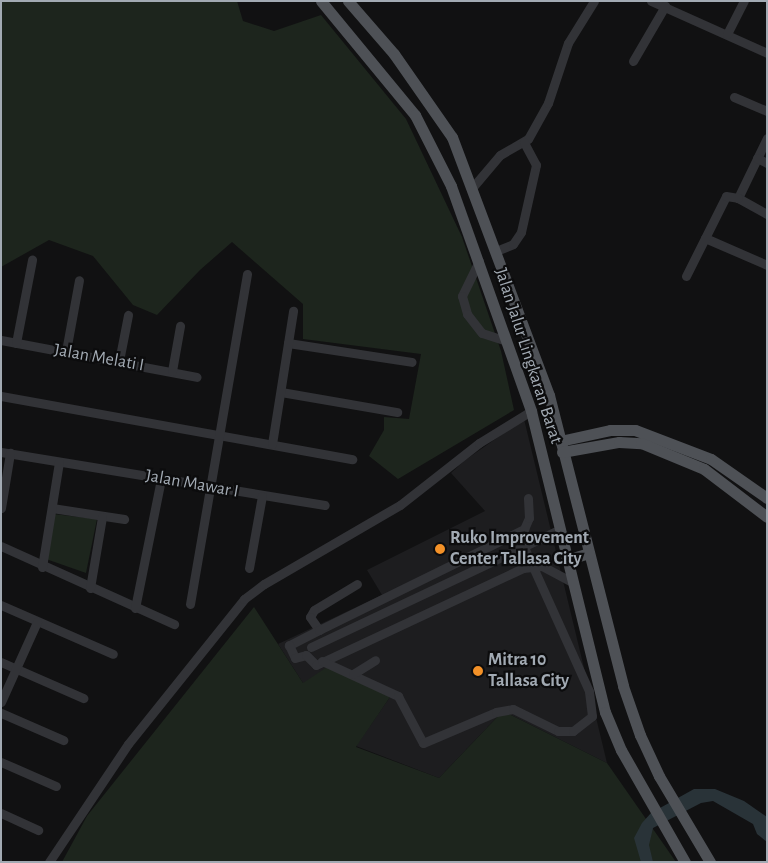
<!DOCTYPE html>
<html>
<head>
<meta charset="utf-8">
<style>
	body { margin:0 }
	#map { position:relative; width:768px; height:863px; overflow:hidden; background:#111112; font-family:"Alegreya Sans",sans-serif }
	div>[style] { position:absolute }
	.built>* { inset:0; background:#1d1d1f }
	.green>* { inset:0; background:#1d251d }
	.water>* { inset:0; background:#293338 }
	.minor>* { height:9px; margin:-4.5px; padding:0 4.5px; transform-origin:4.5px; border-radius:4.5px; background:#323337 }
	.major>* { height:11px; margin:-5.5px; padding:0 5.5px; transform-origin:5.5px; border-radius:5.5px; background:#4e5156 }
	.dots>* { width:14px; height:14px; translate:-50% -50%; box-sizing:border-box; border:2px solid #0c0c0d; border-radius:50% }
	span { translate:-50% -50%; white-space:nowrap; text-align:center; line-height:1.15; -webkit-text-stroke:4.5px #0c0c0d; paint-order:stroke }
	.street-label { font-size:18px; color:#a2aab3 }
	.poi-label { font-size:18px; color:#a2aab3; font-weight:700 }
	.left { translate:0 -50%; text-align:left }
	.frame { position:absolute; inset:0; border:2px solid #a2aab3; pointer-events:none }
</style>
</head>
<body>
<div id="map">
	<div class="built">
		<div style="clip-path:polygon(524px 419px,607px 763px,503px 711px,439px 778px,356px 746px,390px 697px,303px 683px,278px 644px,382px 595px,367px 570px,485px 511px,451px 473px,464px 461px)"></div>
	</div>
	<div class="green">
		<div style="clip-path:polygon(1px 1px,237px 1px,243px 21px,274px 31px,321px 15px,406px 119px,462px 237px,501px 351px,514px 410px,398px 479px,369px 456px,384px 430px,384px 417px,409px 419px,421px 354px,303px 339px,303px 304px,232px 242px,200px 270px,157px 315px,133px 305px,93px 256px,49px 240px,1px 267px)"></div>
		<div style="clip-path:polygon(53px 514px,97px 519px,86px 573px,46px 559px)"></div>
		<div style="clip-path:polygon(254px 607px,303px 683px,327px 667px,390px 697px,356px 747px,439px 778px,503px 711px,607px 763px,676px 862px,62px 862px,87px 816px)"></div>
	</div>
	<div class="water">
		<div style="clip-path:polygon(694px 789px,715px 789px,744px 801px,767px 817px,767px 842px,757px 834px,753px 824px,713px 801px,701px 803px,653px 828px,649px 845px,653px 862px,641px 862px,634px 838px,642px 823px,651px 813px)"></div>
	</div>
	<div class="minor">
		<div style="left:651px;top:1px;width:127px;rotate:24.1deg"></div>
		<div style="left:727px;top:34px;width:37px;rotate:-63deg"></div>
		<div style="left:633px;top:61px;width:64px;rotate:-59.8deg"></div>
		<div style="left:734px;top:97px;width:36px;rotate:23deg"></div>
		<div style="left:767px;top:138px;width:67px;rotate:115.8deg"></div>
		<div style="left:738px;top:198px;width:33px;rotate:29deg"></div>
		<div style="left:757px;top:158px;width:11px;rotate:27deg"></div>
		<div style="left:472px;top:188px;width:43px;rotate:-49.7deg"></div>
		<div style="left:500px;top:155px;width:32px;rotate:-30deg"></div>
		<div style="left:528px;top:139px;width:41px;rotate:-60.9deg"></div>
		<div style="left:548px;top:103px;width:63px;rotate:-71.6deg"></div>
		<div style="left:568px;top:43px;width:49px;rotate:-58.2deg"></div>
		<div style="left:705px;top:238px;width:68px;rotate:23.5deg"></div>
		<div style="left:496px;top:251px;width:18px;rotate:-22deg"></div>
		<div style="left:513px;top:244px;width:14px;rotate:-56deg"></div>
		<div style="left:521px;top:232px;width:69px;rotate:-77.4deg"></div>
		<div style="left:536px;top:165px;width:26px;rotate:-118deg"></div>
		<div style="left:479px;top:261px;width:39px;rotate:116deg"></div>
		<div style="left:462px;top:296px;width:19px;rotate:74deg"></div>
		<div style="left:467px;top:314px;width:24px;rotate:52deg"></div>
		<div style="left:482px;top:333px;width:26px;rotate:18deg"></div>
		<div style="left:686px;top:276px;width:89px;rotate:-63.4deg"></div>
		<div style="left:726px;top:196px;width:12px;rotate:9deg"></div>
		<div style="left:1px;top:340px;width:199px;rotate:10.7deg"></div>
		<div style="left:16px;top:343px;width:85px;rotate:-79.1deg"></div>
		<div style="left:288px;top:343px;width:125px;rotate:8.7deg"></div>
		<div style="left:66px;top:351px;width:72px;rotate:-79.6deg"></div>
		<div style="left:119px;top:361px;width:47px;rotate:-78.9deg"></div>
		<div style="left:172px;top:371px;width:46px;rotate:-79.9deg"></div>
		<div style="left:281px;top:392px;width:118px;rotate:9.8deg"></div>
		<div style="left:1px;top:396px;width:357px;rotate:10.2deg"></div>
		<div style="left:272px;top:444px;width:135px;rotate:-81deg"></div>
		<div style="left:1px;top:452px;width:328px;rotate:9.3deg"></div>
		<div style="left:1px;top:508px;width:56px;rotate:-80.7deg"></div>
		<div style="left:52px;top:508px;width:73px;rotate:8.7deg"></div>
		<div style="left:1px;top:546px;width:190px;rotate:24.3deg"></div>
		<div style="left:42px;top:567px;width:106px;rotate:-80.8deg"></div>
		<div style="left:249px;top:568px;width:73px;rotate:-79.8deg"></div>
		<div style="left:357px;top:584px;width:50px;rotate:148.8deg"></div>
		<div style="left:314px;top:610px;width:8px;rotate:120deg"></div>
		<div style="left:310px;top:617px;width:16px;rotate:55deg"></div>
		<div style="left:319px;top:630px;width:34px;rotate:153deg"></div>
		<div style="left:289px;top:645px;width:14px;rotate:65deg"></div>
		<div style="left:295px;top:658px;width:11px;rotate:-15deg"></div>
		<div style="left:306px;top:655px;width:14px;rotate:45deg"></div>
		<div style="left:316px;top:665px;width:229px;rotate:-25.1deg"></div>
		<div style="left:523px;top:568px;width:19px;rotate:-6deg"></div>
		<div style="left:542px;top:566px;width:34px;rotate:28deg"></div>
		<div style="left:90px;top:588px;width:72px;rotate:-80.4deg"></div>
		<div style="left:190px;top:604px;width:335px;rotate:-80.2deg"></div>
		<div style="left:1px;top:605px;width:122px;rotate:23.6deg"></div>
		<div style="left:135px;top:608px;width:132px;rotate:-78.6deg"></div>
		<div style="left:319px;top:630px;width:229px;rotate:-26.2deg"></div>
		<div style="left:524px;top:529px;width:12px;rotate:-66deg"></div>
		<div style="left:529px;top:518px;width:20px;rotate:-93deg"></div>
		<div style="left:311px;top:647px;width:274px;rotate:-25.3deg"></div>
		<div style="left:322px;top:661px;width:84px;rotate:24.7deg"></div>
		<div style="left:398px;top:696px;width:53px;rotate:62deg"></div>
		<div style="left:423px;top:743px;width:79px;rotate:-23deg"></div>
		<div style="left:496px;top:712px;width:17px;rotate:-10deg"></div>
		<div style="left:513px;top:709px;width:50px;rotate:26.1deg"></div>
		<div style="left:558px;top:731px;width:15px"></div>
		<div style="left:573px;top:731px;width:24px;rotate:-38deg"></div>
		<div style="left:592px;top:716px;width:25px;rotate:-97deg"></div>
		<div style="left:589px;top:691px;width:158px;rotate:-114.3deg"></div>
		<div style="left:1px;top:662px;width:90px;rotate:23.7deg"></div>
		<div style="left:353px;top:674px;width:26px;rotate:-32deg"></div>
		<div style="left:1px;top:702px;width:88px;rotate:-65.8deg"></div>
		<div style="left:1px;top:713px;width:68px;rotate:23.5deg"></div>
		<div style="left:1px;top:762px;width:60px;rotate:23.6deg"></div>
		<div style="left:1px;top:813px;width:41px;rotate:24.7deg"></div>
		<div style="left:49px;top:862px;width:142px;rotate:-56.2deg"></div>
		<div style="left:128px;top:744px;width:186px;rotate:-51.3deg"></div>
		<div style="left:244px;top:599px;width:25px;rotate:-37deg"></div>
		<div style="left:264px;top:584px;width:157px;rotate:-30.2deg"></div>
		<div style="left:400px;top:505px;width:100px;rotate:-38.1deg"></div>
		<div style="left:479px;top:443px;width:61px;rotate:-31.6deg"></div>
	</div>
	<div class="major">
		<div style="left:321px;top:1px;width:148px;rotate:50.5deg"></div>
		<div style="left:415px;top:115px;width:80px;rotate:63.1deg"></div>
		<div style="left:451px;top:186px;width:239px;rotate:70.4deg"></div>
		<div style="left:531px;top:411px;width:310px;rotate:76.2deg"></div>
		<div style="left:605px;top:712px;width:41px;rotate:67.2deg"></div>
		<div style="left:621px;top:750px;width:129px;rotate:60.3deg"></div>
		<div style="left:348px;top:1px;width:70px;rotate:49deg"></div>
		<div style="left:394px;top:54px;width:101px;rotate:55.1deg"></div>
		<div style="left:452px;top:137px;width:276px;rotate:69.4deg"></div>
		<div style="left:549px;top:395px;width:300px;rotate:75.7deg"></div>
		<div style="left:623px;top:686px;width:52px;rotate:70.9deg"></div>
		<div style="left:640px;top:735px;width:45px;rotate:65.1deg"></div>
		<div style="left:659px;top:776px;width:100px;rotate:59.3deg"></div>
		<div style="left:560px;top:441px;width:51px;rotate:-12.4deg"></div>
		<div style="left:610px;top:430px;width:25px"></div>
		<div style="left:635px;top:430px;width:81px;rotate:20.9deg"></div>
		<div style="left:711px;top:459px;width:68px;rotate:34.9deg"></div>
		<div style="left:562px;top:452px;width:58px;rotate:-10deg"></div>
		<div style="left:619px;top:442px;width:22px;rotate:3deg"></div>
		<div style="left:641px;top:443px;width:68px;rotate:22.4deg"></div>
		<div style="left:704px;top:469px;width:79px;rotate:37.3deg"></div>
		<div style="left:566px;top:560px;width:24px;rotate:-17deg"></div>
	</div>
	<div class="dots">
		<div style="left:440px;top:549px;background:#f39128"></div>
		<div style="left:478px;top:671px;background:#f39128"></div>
	</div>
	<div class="street-label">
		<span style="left:528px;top:356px;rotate:72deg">Jalan Jalur Lingkaran Barat</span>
		<span style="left:99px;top:358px;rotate:10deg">Jalan Melati I</span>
		<span style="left:192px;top:484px;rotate:10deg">Jalan Mawar I</span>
	</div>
	<div class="poi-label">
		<span class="left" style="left:450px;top:549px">Ruko Improvement<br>Center Tallasa City</span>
		<span class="left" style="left:488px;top:671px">Mitra 10<br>Tallasa City</span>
	</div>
	<div class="frame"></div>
</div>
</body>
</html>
